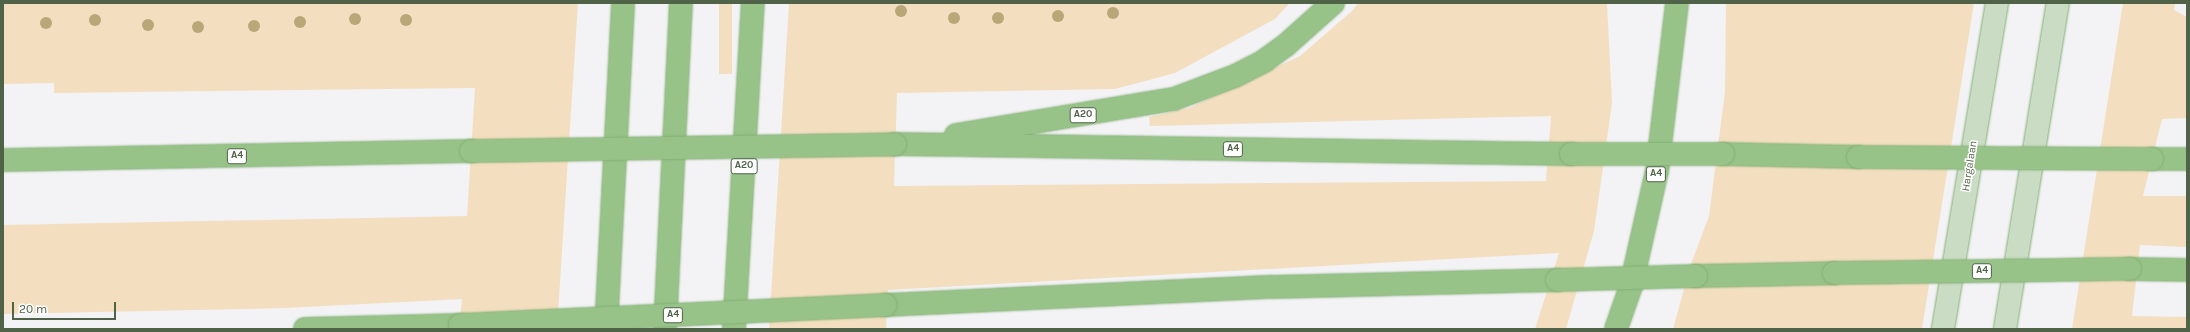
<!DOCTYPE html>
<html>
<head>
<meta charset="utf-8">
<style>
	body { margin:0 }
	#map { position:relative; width:2190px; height:332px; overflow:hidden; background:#f3f2f5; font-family:Karla,sans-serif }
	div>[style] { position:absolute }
	.green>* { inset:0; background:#f3dfc0; transform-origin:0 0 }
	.roads { filter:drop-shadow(0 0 1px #82af73) drop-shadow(0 0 1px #82af73) }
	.secondary>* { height:22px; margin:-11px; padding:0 11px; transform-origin:11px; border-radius:11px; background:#cadcc4 }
	.highway>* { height:22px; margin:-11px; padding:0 11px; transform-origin:11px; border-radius:11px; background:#97c388 }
	.bridges { filter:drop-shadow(0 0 1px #82af73) drop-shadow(0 0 1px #82af73) }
	.highway-bridge>* { height:22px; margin:-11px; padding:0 11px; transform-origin:11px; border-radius:11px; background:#97c388 }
	.trees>* { width:12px; height:12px; margin:-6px; border-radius:50%; background:#baa778 }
	span { translate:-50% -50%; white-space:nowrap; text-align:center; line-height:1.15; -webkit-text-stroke:3px #fff; paint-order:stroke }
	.shield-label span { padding:1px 3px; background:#fff; border:1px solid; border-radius:3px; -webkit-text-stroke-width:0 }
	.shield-label { font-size:10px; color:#506248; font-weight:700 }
	.street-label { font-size:11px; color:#506248 }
	.frame { position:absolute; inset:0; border:4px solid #506248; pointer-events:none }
	.scale { position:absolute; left:12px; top:302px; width:104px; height:18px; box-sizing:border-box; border:2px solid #506248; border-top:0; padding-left:5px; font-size:12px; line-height:14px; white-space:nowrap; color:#506248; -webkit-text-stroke:3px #fff; paint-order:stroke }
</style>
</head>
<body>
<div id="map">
	<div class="green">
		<div style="clip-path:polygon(3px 3px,578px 3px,557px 329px,459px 329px,462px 299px,286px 308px,3px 314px,3px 225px,467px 216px,475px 88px,54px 93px,54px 83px,3px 84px)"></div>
		<div style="left:719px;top:3px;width:13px;height:71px"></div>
		<div style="clip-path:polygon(789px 3px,1290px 3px,1275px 19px,1175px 73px,1115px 89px,897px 93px,894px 186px,1546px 181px,1551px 116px,1150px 126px,1149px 117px,1189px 108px,1300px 56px,1352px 11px,1358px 3px,1607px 3px,1612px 103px,1594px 231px,1566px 329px,1535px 329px,1559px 253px,888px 290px,886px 329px,769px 329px)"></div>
		<div style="clip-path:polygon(1726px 3px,1974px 3px,1922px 329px,1673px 329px,1691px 264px,1709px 216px,1725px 92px)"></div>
		<div style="clip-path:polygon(2123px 3px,2175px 3px,2174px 10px,2187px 17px,2187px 118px,2162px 119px,2143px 196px,2187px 196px,2187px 247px,2140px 245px,2132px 316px,2187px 317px,2187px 329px,2072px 329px)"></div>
	</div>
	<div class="roads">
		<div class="secondary">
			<div style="left:1943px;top:329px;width:330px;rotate:-80.6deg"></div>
			<div style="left:2005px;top:329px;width:330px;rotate:-80.8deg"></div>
		</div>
		<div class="highway">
			<div style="left:956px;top:135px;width:221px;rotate:-9.4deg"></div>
			<div style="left:1174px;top:99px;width:65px;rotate:-20.7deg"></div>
			<div style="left:1235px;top:76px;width:33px;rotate:-27deg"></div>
			<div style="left:1264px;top:61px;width:27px;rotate:-36deg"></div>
			<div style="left:1286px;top:45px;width:63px;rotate:-41.8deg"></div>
			<div style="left:895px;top:144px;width:676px;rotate:0.85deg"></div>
			<div style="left:1723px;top:154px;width:135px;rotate:1.3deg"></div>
			<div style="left:2152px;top:159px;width:35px"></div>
			<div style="left:3px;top:160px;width:468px;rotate:-1.1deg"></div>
			<div style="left:2130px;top:269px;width:57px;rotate:1deg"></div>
			<div style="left:1696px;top:276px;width:138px;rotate:-1.2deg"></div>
			<div style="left:886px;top:305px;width:386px;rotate:-2.7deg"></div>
			<div style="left:1272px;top:287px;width:285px;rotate:-1.4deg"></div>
			<div style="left:305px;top:329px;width:155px;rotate:-1.5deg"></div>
			<div style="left:606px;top:329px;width:326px;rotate:-87deg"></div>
			<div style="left:665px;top:329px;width:326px;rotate:-87.2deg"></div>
			<div style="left:734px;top:329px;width:327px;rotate:-86.7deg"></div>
			<div style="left:1616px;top:329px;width:46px;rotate:-70.8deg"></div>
			<div style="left:1631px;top:286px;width:118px;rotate:-77.3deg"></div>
			<div style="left:1657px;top:171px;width:169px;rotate:-83.2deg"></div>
		</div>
	</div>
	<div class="bridges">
		<div class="highway-bridge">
			<div style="left:471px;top:151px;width:424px;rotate:-0.9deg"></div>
			<div style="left:1571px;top:154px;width:152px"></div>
			<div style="left:1858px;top:157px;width:294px;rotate:0.4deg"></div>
			<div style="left:1834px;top:273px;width:296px;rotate:-0.8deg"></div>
			<div style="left:1557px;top:280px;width:139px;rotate:-1.6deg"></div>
			<div style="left:460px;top:325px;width:426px;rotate:-2.7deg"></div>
		</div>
	</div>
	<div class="trees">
		<div style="left:901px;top:11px"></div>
		<div style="left:1113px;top:13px"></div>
		<div style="left:1058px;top:16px"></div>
		<div style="left:954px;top:18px"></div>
		<div style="left:998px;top:18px"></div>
		<div style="left:355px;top:19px"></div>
		<div style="left:95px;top:20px"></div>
		<div style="left:406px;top:20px"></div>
		<div style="left:300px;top:22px"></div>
		<div style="left:46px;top:23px"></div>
		<div style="left:148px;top:25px"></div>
		<div style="left:254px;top:26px"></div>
		<div style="left:198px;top:27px"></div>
	</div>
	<div class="shield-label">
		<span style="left:1083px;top:115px">A20</span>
		<span style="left:1233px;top:149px">A4</span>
		<span style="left:237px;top:156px">A4</span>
		<span style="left:744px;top:166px">A20</span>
		<span style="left:1656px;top:174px">A4</span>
		<span style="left:1982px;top:271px">A4</span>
		<span style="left:673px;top:315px">A4</span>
	</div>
	<div class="street-label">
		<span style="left:1970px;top:166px;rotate:-81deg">Hargalaan</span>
	</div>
	<div class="frame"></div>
	<div class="scale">20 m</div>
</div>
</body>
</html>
